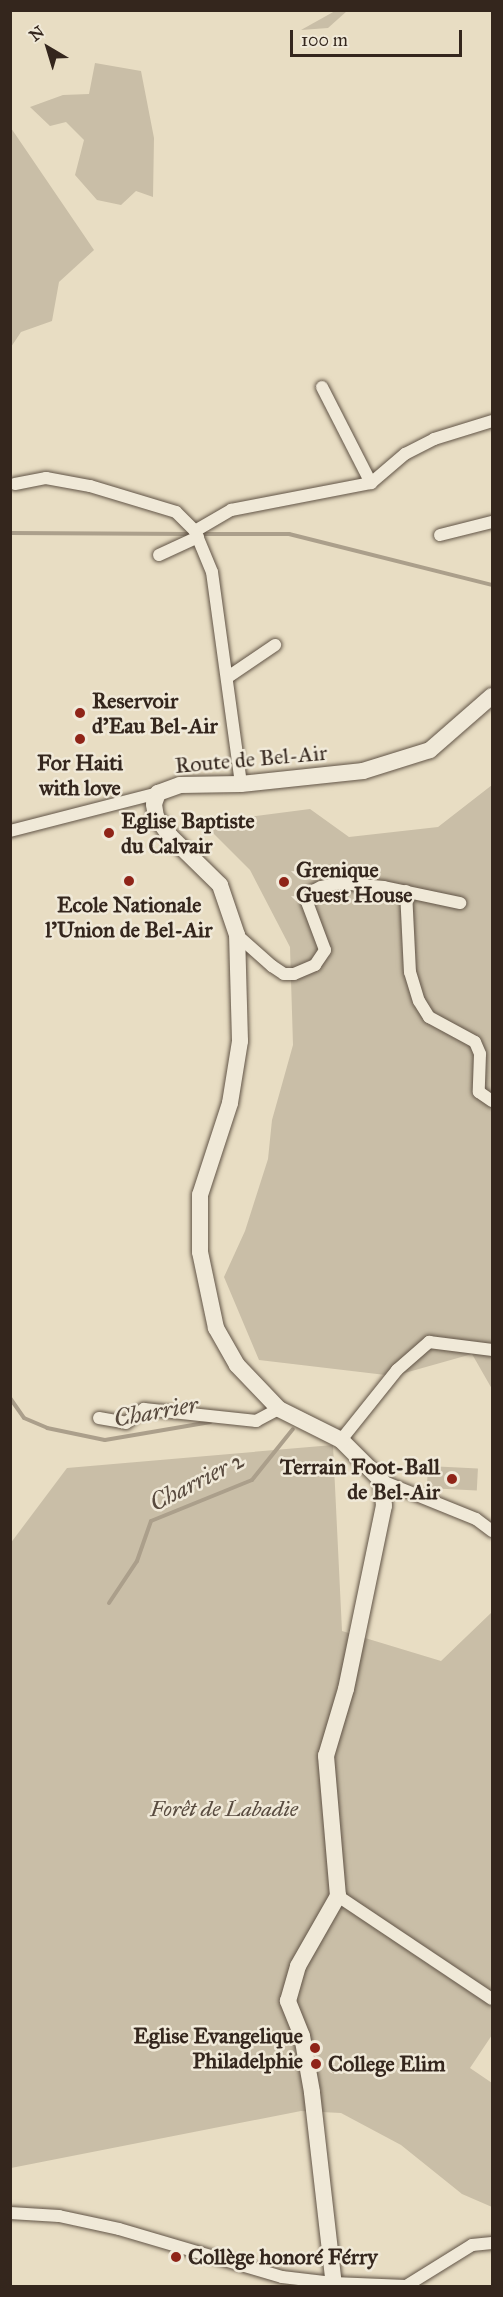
<!DOCTYPE html>
<html>
<head>
<meta charset="utf-8">
<style>
	body { margin:0 }
	#map { position:relative; width:503px; height:2297px; overflow:hidden; background:#e8ddc3; font-family:"IM FELL Great Primer",serif }
	div>[style] { position:absolute }
	.green>* { inset:0; background:#c9bea7; transform-origin:0 0 }
	.stream>* { height:4px; margin:-2px; padding:0 2px; transform-origin:2px; border-radius:2px; background:#ab9f8b }
	.roads { filter:drop-shadow(0 0 2px #615446) drop-shadow(0 0 2px #615446) }
	.street>* { height:12px; margin:-6px; padding:0 6px; transform-origin:6px; border-radius:6px; background:#f0e9d8 }
	.secondary>* { height:16px; margin:-8px; padding:0 8px; transform-origin:8px; border-radius:8px; background:#f0e9d8 }
	.dots>* { width:16px; height:16px; translate:-50% -50%; box-sizing:border-box; border:3px solid #f0e9d8; border-radius:50% }
	span { translate:-50% -50%; white-space:nowrap; text-align:center; line-height:1.15; -webkit-text-stroke:5px #f0e9d8; paint-order:stroke }
	.poi-label { font-size:22px; color:#34261d; font-weight:700 }
	.left { translate:0 -50%; text-align:left }
	.right { translate:-100% -50%; text-align:right }
	.street-label { font-size:22px; color:#34261d }
	.park-label { font-size:22px; color:#594c40; font-style:italic }
	.water-label { font-size:24px; color:#584a3e; font-style:italic }
	.frame { position:absolute; inset:0; border:12px solid #34261d; pointer-events:none }
	.north { position:absolute; left:18px; top:18px; width:60px; height:60px; -webkit-text-stroke:4px #f0e9d8; paint-order:stroke; rotate:322deg; font-size:16px; font-weight:700; line-height:24px; text-align:center; color:#34261d }
	.north::after { content:''; display:block; margin:auto; width:21px; height:27px; background:#34261d; clip-path:polygon(50% 0,100% 100%,50% 72%,0 100%) }
	.scale { position:absolute; left:290px; top:30px; width:172px; height:27px; box-sizing:border-box; border:3px solid #34261d; border-top:0; padding-left:8px; font-size:18px; line-height:21px; white-space:nowrap; color:#34261d; -webkit-text-stroke:4px #f0e9d8; paint-order:stroke }
</style>
</head>
<body>
<div id="map">
	<div class="green">
		<div style="clip-path:polygon(335px 11px,347px 11px,328px 28px,301px 30px)"></div>
		<div style="clip-path:polygon(95px 63px,141px 71px,154px 138px,153px 197px,136px 191px,121px 205px,97px 200px,75px 175px,84px 140px,66px 122px,50px 126px,30px 107px,63px 95px,89px 94px)"></div>
		<div style="clip-path:polygon(11px 128px,94px 250px,59px 282px,52px 321px,21px 332px,11px 347px)"></div>
		<div style="clip-path:polygon(492px 785px,492px 1389px,472px 1354px,394px 1376px,259px 1360px,224px 1277px,245px 1231px,268px 1159px,272px 1120px,293px 1045px,290px 947px,250px 870px,203px 823px,310px 809px,349px 837px,438px 827px)"></div>
		<div style="clip-path:polygon(333px 1445px,342px 1631px,441px 1661px,492px 1612px,492px 2035px,470px 2068px,492px 2083px,492px 2207px,462px 2194px,401px 2145px,341px 2113px,301px 2111px,11px 2168px,10px 1544px,67px 1468px)"></div>
		<div style="left:428px;top:1466px;width:50px;height:22px;rotate:3deg"></div>
	</div>
	<div class="stream">
		<div style="left:10px;top:533px;width:182px;rotate:0.3deg"></div>
		<div style="left:200px;top:534px;width:89px"></div>
		<div style="left:289px;top:534px;width:209px;rotate:14.1deg"></div>
		<div style="left:10px;top:1398px;width:24px;rotate:55deg"></div>
		<div style="left:24px;top:1418px;width:25px;rotate:23deg"></div>
		<div style="left:47px;top:1428px;width:59px;rotate:11.7deg"></div>
		<div style="left:105px;top:1440px;width:107px;rotate:-9.7deg"></div>
		<div style="left:109px;top:1603px;width:50px;rotate:-56.3deg"></div>
		<div style="left:137px;top:1561px;width:42px;rotate:-70.7deg"></div>
		<div style="left:151px;top:1521px;width:109px;rotate:-22.1deg"></div>
		<div style="left:252px;top:1480px;width:65px;rotate:-51.2deg"></div>
	</div>
	<div class="roads">
		<div class="street">
			<div style="left:322px;top:387px;width:108px;rotate:63deg"></div>
			<div style="left:15px;top:484px;width:32px;rotate:-11deg"></div>
			<div style="left:46px;top:478px;width:45px;rotate:10.3deg"></div>
			<div style="left:90px;top:486px;width:90px;rotate:16.8deg"></div>
			<div style="left:176px;top:512px;width:27px;rotate:45deg"></div>
			<div style="left:195px;top:531px;width:44px;rotate:67.5deg"></div>
			<div style="left:212px;top:572px;width:214px;rotate:82.2deg"></div>
			<div style="left:195px;top:531px;width:42px;rotate:-30.3deg"></div>
			<div style="left:231px;top:510px;width:143px;rotate:-10.9deg"></div>
			<div style="left:371px;top:483px;width:45px;rotate:-40.5deg"></div>
			<div style="left:405px;top:454px;width:33px;rotate:-27deg"></div>
			<div style="left:434px;top:439px;width:61px;rotate:-17.2deg"></div>
			<div style="left:440px;top:535px;width:54px;rotate:-14deg"></div>
			<div style="left:159px;top:555px;width:43px;rotate:-24.8deg"></div>
			<div style="left:228px;top:677px;width:57px;rotate:-34.2deg"></div>
			<div style="left:10px;top:831px;width:153px;rotate:-14.4deg"></div>
			<div style="left:406px;top:891px;width:81px;rotate:87.2deg"></div>
			<div style="left:410px;top:972px;width:30px;rotate:73deg"></div>
			<div style="left:419px;top:1001px;width:19px;rotate:58deg"></div>
			<div style="left:429px;top:1017px;width:52px;rotate:28.5deg"></div>
			<div style="left:475px;top:1042px;width:13px;rotate:67deg"></div>
			<div style="left:480px;top:1054px;width:38px;rotate:92deg"></div>
			<div style="left:479px;top:1092px;width:16px;rotate:35deg"></div>
			<div style="left:237px;top:935px;width:47px;rotate:41.5deg"></div>
			<div style="left:272px;top:966px;width:14px;rotate:34deg"></div>
			<div style="left:284px;top:974px;width:10px"></div>
			<div style="left:294px;top:974px;width:23px;rotate:-23deg"></div>
			<div style="left:315px;top:965px;width:18px;rotate:-56deg"></div>
			<div style="left:325px;top:950px;width:51px;rotate:-110.6deg"></div>
			<div style="left:307px;top:902px;width:13px;rotate:-61deg"></div>
			<div style="left:313px;top:891px;width:9px;rotate:-27deg"></div>
			<div style="left:321px;top:887px;width:18px;rotate:-13deg"></div>
			<div style="left:339px;top:883px;width:45px;rotate:5.1deg"></div>
			<div style="left:384px;top:887px;width:78px;rotate:11.9deg"></div>
			<div style="left:99px;top:1418px;width:27px;rotate:10deg"></div>
			<div style="left:126px;top:1423px;width:23px;rotate:-38deg"></div>
			<div style="left:144px;top:1409px;width:113px;rotate:6.1deg"></div>
			<div style="left:256px;top:1421px;width:26px;rotate:-28deg"></div>
			<div style="left:341px;top:1440px;width:90px;rotate:-51.3deg"></div>
			<div style="left:397px;top:1370px;width:43px;rotate:-41.2deg"></div>
			<div style="left:429px;top:1342px;width:64px;rotate:7.2deg"></div>
			<div style="left:382px;top:1481px;width:101px;rotate:22deg"></div>
			<div style="left:476px;top:1519px;width:20px;rotate:37deg"></div>
			<div style="left:338px;top:1896px;width:185px;rotate:33.8deg"></div>
			<div style="left:10px;top:2213px;width:49px;rotate:3.5deg"></div>
			<div style="left:59px;top:2216px;width:61px;rotate:12.2deg"></div>
			<div style="left:119px;top:2229px;width:170px;rotate:16.4deg"></div>
			<div style="left:282px;top:2277px;width:51px;rotate:6.7deg"></div>
			<div style="left:333px;top:2283px;width:73px;rotate:2.4deg"></div>
			<div style="left:406px;top:2286px;width:78px;rotate:-31.8deg"></div>
			<div style="left:472px;top:2245px;width:20px;rotate:-6deg"></div>
		</div>
		<div class="secondary">
			<div style="left:334px;top:2286px;width:195px;rotate:-96.5deg"></div>
			<div style="left:312px;top:2092px;width:57px;rotate:-100.1deg"></div>
			<div style="left:302px;top:2036px;width:38px;rotate:-112deg"></div>
			<div style="left:288px;top:2001px;width:36px;rotate:-74deg"></div>
			<div style="left:298px;top:1966px;width:81px;rotate:-60.3deg"></div>
			<div style="left:338px;top:1896px;width:141px;rotate:-94.9deg"></div>
			<div style="left:326px;top:1756px;width:70px;rotate:-73.4deg"></div>
			<div style="left:346px;top:1689px;width:187px;rotate:-78.3deg"></div>
			<div style="left:384px;top:1506px;width:25px;rotate:-95deg"></div>
			<div style="left:382px;top:1481px;width:58px;rotate:-135deg"></div>
			<div style="left:341px;top:1440px;width:69px;rotate:-153.4deg"></div>
			<div style="left:279px;top:1409px;width:61px;rotate:-133.7deg"></div>
			<div style="left:237px;top:1365px;width:43px;rotate:-119.6deg"></div>
			<div style="left:216px;top:1328px;width:78px;rotate:-101.9deg"></div>
			<div style="left:200px;top:1252px;width:57px;rotate:-90deg"></div>
			<div style="left:200px;top:1195px;width:97px;rotate:-71.9deg"></div>
			<div style="left:230px;top:1103px;width:63px;rotate:-80.8deg"></div>
			<div style="left:240px;top:1041px;width:106px;rotate:-91.6deg"></div>
			<div style="left:237px;top:935px;width:53px;rotate:-108.8deg"></div>
			<div style="left:220px;top:885px;width:70px;rotate:-135.6deg"></div>
			<div style="left:170px;top:836px;width:24px;rotate:-126deg"></div>
			<div style="left:156px;top:817px;width:13px;rotate:-99deg"></div>
			<div style="left:154px;top:804px;width:12px;rotate:-70deg"></div>
			<div style="left:158px;top:793px;width:23px;rotate:-20deg"></div>
			<div style="left:180px;top:785px;width:61px;rotate:-0.9deg"></div>
			<div style="left:241px;top:784px;width:123px;rotate:-6.1deg"></div>
			<div style="left:363px;top:771px;width:70px;rotate:-17.4deg"></div>
			<div style="left:430px;top:750px;width:82px;rotate:-41.1deg"></div>
		</div>
	</div>
	<div class="dots">
		<div style="left:80px;top:713px;background:#8f2418"></div>
		<div style="left:80px;top:739px;background:#8f2418"></div>
		<div style="left:109px;top:833px;background:#8f2418"></div>
		<div style="left:129px;top:881px;background:#8f2418"></div>
		<div style="left:284px;top:882px;background:#8f2418"></div>
		<div style="left:452px;top:1479px;background:#8f2418"></div>
		<div style="left:315px;top:2048px;background:#8f2418"></div>
		<div style="left:316px;top:2064px;background:#8f2418"></div>
		<div style="left:176px;top:2257px;background:#8f2418"></div>
	</div>
	<div class="poi-label">
		<span class="left" style="left:92px;top:713px">Reservoir<br>d'Eau Bel-Air</span>
		<span style="left:80px;top:775px">For Haiti<br>with love</span>
		<span class="left" style="left:121px;top:833px">Eglise Baptiste<br>du Calvair</span>
		<span class="left" style="left:296px;top:882px">Grenique<br>Guest House</span>
		<span style="left:129px;top:917px">Ecole Nationale<br>l'Union de Bel-Air</span>
		<span class="right" style="left:440px;top:1479px">Terrain Foot-Ball<br>de Bel-Air</span>
		<span class="right" style="left:303px;top:2048px">Eglise Evangelique<br>Philadelphie</span>
		<span class="left" style="left:328px;top:2064px">College Elim</span>
		<span class="left" style="left:188px;top:2257px">Collège honoré Férry</span>
	</div>
	<div class="street-label">
		<span style="left:251px;top:759px;rotate:-5deg">Route de Bel-Air</span>
	</div>
	<div class="park-label">
		<span style="left:224px;top:1809px">Forêt de Labadie</span>
	</div>
	<div class="water-label">
		<span style="left:156px;top:1412px;rotate:-10deg">Charrier</span>
		<span style="left:197px;top:1482px;rotate:-27deg">Charrier 2</span>
	</div>
	<div class="frame"></div>
	<div class="north">N</div>
	<div class="scale">100 m</div>
</div>
</body>
</html>
